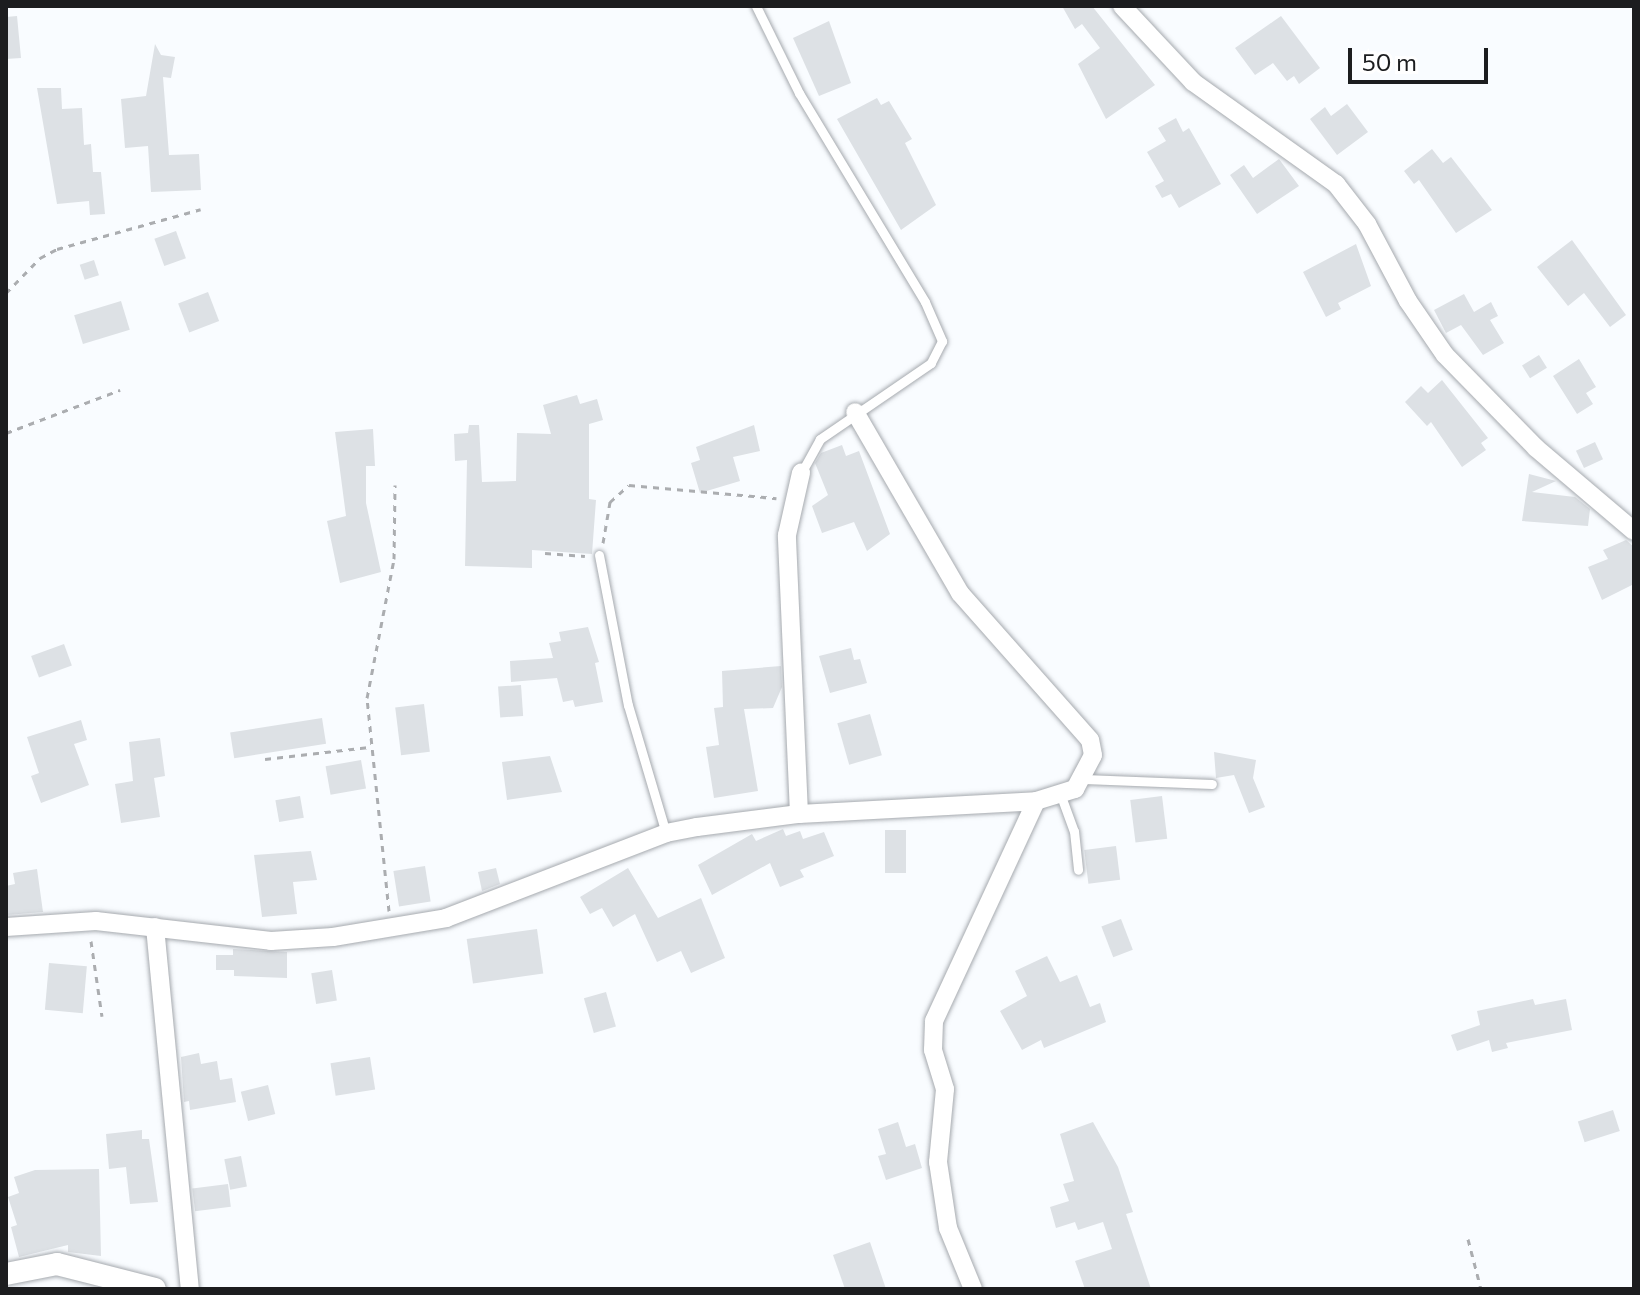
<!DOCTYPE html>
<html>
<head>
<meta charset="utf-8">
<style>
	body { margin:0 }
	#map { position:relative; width:1640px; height:1295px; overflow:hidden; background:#f9fcff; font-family:Commissioner,sans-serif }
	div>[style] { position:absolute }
	.building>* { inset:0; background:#dde1e5; transform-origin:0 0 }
	.path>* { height:3px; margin-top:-1.5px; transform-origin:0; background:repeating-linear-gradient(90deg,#abadb0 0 6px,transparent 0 12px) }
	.roads { filter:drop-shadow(0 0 2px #a6aaaf) drop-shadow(0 0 2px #a6aaaf) }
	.service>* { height:9px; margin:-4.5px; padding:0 4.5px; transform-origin:4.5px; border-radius:4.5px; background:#fff }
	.minor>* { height:18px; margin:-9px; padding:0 9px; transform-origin:9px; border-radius:9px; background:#fff }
	.tertiary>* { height:22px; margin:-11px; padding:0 11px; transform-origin:11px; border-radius:11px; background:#fff }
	span { translate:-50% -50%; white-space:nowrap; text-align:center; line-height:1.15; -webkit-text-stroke:8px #fff; paint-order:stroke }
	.frame { position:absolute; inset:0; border:8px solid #1c1d1f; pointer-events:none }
	.scale { position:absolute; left:1348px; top:48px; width:140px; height:36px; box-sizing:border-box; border:4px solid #1c1d1f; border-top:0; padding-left:10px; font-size:24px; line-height:28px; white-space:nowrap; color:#1c1d1f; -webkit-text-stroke:6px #fff; paint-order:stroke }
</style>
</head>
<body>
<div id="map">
	<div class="building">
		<div style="clip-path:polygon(1062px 6px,1092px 6px,1155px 85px,1106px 119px,1078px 64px,1100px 48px,1082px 24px,1075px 29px)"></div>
		<div style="clip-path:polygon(17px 16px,21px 58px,6px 59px,6px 17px)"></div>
		<div style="clip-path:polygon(1281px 16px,1320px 68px,1299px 84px,1294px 76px,1287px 81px,1273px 63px,1255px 75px,1235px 48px)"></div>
		<div style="clip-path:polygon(829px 21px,851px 83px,819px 96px,793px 38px)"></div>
		<div style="clip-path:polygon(155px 44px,161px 55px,175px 57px,171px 78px,163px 77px,169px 155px,199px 154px,201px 190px,151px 192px,148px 146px,125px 148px,121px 99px,146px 96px)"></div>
		<div style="clip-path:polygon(37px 88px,61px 88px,62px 109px,82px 108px,84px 145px,91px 144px,93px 172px,101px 172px,105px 214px,90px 215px,89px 201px,57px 204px)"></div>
		<div style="clip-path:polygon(877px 98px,881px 105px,889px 101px,912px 139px,905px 143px,936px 205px,901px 230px,837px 119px)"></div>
		<div style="clip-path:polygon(1347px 104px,1368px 132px,1337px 155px,1310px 119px,1325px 107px,1331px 116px)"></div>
		<div style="clip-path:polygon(1176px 118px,1183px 132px,1189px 128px,1221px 184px,1179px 208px,1171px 194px,1162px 198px,1155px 186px,1164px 181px,1147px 152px,1166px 141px,1158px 128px)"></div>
		<div style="clip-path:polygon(1432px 149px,1443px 163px,1451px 157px,1492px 210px,1456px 233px,1419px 180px,1414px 184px,1404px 171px)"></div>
		<div style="clip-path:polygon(1279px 159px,1299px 186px,1257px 214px,1230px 175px,1244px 165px,1253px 178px)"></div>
		<div style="left:176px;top:231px;width:29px;height:23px;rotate:70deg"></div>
		<div style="clip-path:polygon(1572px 240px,1626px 315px,1610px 327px,1584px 293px,1568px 306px,1537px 267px)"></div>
		<div style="clip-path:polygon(1356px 244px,1371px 286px,1338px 303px,1341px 309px,1326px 317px,1303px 272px)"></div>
		<div style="left:94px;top:260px;width:16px;height:15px;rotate:72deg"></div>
		<div style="left:208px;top:292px;width:31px;height:32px;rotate:69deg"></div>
		<div style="clip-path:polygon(1464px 294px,1474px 312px,1491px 302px,1498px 316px,1490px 320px,1504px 343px,1483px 355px,1461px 325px,1446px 333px,1434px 310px)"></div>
		<div style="left:121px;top:301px;width:30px;height:49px;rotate:73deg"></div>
		<div style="left:1539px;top:355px;width:15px;height:20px;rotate:58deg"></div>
		<div style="clip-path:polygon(1579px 359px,1596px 387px,1586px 393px,1593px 404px,1577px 414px,1553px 376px)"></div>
		<div style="clip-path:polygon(1442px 380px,1488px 438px,1481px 443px,1486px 450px,1462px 467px,1431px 422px,1427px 426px,1405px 402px,1421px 386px,1428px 393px)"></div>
		<div style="clip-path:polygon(577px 395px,580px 404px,597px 399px,603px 420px,589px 424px,589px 499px,596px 500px,592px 554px,532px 550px,532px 568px,465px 566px,467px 460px,455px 461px,454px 434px,468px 433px,469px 425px,479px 425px,482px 482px,516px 481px,517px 433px,551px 434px,543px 405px)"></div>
		<div style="clip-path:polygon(754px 425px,760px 451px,733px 457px,740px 481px,700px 493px,691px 463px,700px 460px,696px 447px)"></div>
		<div style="clip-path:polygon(373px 429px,375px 466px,366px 466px,366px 503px,381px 572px,340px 583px,327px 521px,346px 516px,335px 432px)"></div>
		<div style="left:1595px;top:442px;width:19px;height:21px;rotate:65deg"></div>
		<div style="clip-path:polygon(842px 445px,846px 456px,859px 451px,890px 534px,867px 551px,854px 522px,822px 533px,812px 506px,828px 495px,815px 463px,821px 453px)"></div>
		<div style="clip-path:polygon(1529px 474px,1556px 481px,1532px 492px,1575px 497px,1590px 509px,1588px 526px,1522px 521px)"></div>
		<div style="clip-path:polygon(1626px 540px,1634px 547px,1634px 584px,1602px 600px,1588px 567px,1608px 559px,1603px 550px)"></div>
		<div style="clip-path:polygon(588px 627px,599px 662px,595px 663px,603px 702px,575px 707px,573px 700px,563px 702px,557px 678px,511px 682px,510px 661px,553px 658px,549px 643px,561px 641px,559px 632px)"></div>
		<div style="left:64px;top:644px;width:23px;height:35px;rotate:70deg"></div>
		<div style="clip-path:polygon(851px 648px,854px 660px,860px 659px,867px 683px,830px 693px,819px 656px)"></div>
		<div style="clip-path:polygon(781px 666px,782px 687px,773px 708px,744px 709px,758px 791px,714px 798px,706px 747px,719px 745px,714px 708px,723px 707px,722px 671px)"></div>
		<div style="left:521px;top:685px;width:31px;height:23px;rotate:86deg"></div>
		<div style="left:424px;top:704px;width:48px;height:29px;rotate:83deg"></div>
		<div style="left:870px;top:714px;width:43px;height:34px;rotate:74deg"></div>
		<div style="left:322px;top:718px;width:26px;height:93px;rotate:81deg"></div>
		<div style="clip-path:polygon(81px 720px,87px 740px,74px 744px,89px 785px,41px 803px,31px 776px,39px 773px,27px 737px)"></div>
		<div style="clip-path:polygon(160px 738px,165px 776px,154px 778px,160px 817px,121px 823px,115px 784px,133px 781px,129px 742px)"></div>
		<div style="clip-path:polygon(1214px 752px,1256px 760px,1253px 778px,1265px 807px,1249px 813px,1234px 775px,1216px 778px)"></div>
		<div style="clip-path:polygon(550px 756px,562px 792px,507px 800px,502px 762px)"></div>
		<div style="left:361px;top:760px;width:29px;height:36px;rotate:80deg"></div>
		<div style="left:300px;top:796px;width:22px;height:25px;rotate:80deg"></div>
		<div style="left:1162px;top:796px;width:43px;height:32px;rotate:83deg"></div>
		<div style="clip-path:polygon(783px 829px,786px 836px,800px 831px,803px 839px,824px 832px,834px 856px,800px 870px,804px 877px,780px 887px,770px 863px,712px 895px,698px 865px,752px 834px,756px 841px)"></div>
		<div style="left:885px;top:830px;width:21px;height:43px"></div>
		<div style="left:1116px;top:846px;width:34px;height:32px;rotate:83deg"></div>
		<div style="clip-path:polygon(311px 851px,317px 880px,293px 882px,297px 914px,262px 917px,254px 855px)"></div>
		<div style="left:425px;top:866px;width:36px;height:32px;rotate:81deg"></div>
		<div style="clip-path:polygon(496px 868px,500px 884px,482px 891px,478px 872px)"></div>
		<div style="clip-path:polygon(628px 868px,658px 918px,701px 898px,725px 958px,691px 973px,681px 951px,657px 962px,635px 914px,613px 927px,602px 908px,590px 914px,580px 897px)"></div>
		<div style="clip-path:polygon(37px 869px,43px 912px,6px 915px,6px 886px,15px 884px,13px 873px)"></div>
		<div style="left:1121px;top:919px;width:33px;height:21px;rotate:69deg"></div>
		<div style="left:537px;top:929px;width:45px;height:71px;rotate:82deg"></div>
		<div style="clip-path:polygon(233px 949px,287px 952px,287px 978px,234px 976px,234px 970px,216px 970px,216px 955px,233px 955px)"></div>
		<div style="clip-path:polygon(1047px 956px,1060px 982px,1077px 975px,1090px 1007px,1100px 1003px,1106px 1022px,1044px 1048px,1041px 1040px,1022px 1050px,1000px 1011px,1027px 996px,1015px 971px)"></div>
		<div style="left:49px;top:963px;width:38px;height:47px;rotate:5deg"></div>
		<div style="left:332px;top:970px;width:31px;height:21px;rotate:81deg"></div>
		<div style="left:606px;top:992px;width:36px;height:23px;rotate:74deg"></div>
		<div style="clip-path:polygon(1533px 999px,1535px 1005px,1566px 999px,1572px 1030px,1506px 1043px,1508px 1048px,1492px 1052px,1489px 1040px,1457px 1051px,1451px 1035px,1480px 1025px,1477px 1011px)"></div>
		<div style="clip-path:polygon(199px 1053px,201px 1064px,217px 1061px,220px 1080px,232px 1078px,236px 1102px,190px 1110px,189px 1101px,184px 1102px,181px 1057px)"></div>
		<div style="left:370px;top:1057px;width:33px;height:40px;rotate:81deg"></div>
		<div style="left:268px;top:1085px;width:30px;height:28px;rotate:76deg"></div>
		<div style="left:1613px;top:1110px;width:22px;height:37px;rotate:72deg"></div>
		<div style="clip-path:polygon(898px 1122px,906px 1147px,915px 1144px,922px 1168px,886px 1180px,878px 1156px,886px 1154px,878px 1129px)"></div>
		<div style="clip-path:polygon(1093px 1122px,1118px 1167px,1133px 1212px,1126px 1214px,1151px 1289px,1085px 1289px,1075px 1261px,1112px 1249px,1103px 1222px,1078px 1230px,1075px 1222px,1056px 1228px,1050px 1207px,1069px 1201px,1063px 1184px,1074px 1181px,1060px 1134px)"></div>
		<div style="clip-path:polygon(142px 1130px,142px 1139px,149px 1139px,158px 1202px,130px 1204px,126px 1167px,109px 1169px,106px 1134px)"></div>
		<div style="left:241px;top:1156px;width:31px;height:17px;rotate:79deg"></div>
		<div style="clip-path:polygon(99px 1169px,101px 1256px,68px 1252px,68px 1245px,19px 1257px,11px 1227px,17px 1225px,8px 1197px,19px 1193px,14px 1177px,35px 1170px)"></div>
		<div style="left:228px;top:1184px;width:23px;height:36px;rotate:83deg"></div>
		<div style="clip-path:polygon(870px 1242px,886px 1289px,845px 1289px,833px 1255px)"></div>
	</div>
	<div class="path">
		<div style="left:6px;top:293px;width:49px;rotate:-45.8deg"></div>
		<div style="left:40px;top:258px;width:19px;rotate:-28deg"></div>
		<div style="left:57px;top:249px;width:149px;rotate:-15.5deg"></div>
		<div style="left:6px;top:433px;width:122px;rotate:-20.7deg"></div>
		<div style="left:603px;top:543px;width:42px;rotate:-80.3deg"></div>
		<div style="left:610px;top:502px;width:25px;rotate:-42deg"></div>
		<div style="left:629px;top:485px;width:148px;rotate:5.1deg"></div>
		<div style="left:545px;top:553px;width:40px;rotate:4.3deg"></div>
		<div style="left:265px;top:759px;width:105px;rotate:-6.6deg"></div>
		<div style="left:389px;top:911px;width:214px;rotate:-95.9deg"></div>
		<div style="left:367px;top:698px;width:142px;rotate:-79deg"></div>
		<div style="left:394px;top:559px;width:74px;rotate:-89.2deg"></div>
		<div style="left:91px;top:941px;width:76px;rotate:81.7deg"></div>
		<div style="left:1468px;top:1239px;width:52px;rotate:75.4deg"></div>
	</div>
	<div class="roads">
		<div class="service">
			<div style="left:756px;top:6px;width:97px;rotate:63.7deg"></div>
			<div style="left:799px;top:93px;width:244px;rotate:58.9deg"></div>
			<div style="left:925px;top:302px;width:43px;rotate:66.4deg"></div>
			<div style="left:942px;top:341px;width:25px;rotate:117deg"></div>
			<div style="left:931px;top:363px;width:135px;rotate:145.6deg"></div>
			<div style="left:820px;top:439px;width:39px;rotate:119deg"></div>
			<div style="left:599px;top:555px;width:153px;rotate:79.1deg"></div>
			<div style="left:628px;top:705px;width:134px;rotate:73.5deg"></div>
			<div style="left:1084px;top:779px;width:128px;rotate:2.2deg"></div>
			<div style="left:1061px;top:796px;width:37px;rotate:70deg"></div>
			<div style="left:1074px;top:831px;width:39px;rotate:84deg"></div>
		</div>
		<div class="minor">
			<div style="left:1122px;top:6px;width:104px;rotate:46.9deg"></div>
			<div style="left:1193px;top:82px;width:176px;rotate:35.5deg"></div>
			<div style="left:1336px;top:184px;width:51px;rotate:52.2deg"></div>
			<div style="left:1367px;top:224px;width:87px;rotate:62deg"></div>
			<div style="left:1408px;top:301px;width:65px;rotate:55.6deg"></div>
			<div style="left:1445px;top:355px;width:130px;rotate:45.6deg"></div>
			<div style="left:1536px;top:448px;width:128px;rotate:40.3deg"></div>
			<div style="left:799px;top:814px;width:279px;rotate:-92.5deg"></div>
			<div style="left:787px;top:535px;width:64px;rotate:-77.3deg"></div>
			<div style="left:6px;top:927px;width:90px;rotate:-3.8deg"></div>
			<div style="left:96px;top:921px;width:176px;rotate:6.5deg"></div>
			<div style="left:271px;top:941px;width:62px;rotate:-3.7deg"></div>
			<div style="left:333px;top:937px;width:115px;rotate:-9.5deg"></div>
			<div style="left:446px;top:918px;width:236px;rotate:-21.1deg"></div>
			<div style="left:666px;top:833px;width:32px;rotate:-11deg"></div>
			<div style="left:697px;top:827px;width:103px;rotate:-7.3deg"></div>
			<div style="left:799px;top:814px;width:237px;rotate:-3.1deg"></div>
			<div style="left:1036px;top:801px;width:41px;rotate:-17.1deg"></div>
			<div style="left:1075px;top:789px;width:38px;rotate:-62deg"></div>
			<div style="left:1093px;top:755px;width:15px;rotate:-101deg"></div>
			<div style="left:1090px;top:740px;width:196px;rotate:-131.5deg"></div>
			<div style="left:960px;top:593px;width:209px;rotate:-120.1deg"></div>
			<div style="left:155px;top:927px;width:364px;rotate:84.5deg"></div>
			<div style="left:973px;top:1289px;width:66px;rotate:-112.3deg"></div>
			<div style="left:948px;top:1228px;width:67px;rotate:-98.6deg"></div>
			<div style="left:938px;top:1162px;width:73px;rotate:-84.5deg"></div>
			<div style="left:945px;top:1089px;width:41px;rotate:-107.1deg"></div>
			<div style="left:933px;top:1050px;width:29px;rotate:-88deg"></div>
			<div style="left:934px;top:1021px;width:242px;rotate:-65.1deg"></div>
		</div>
		<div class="tertiary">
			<div style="left:6px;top:1274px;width:52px;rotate:-11.1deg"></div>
			<div style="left:57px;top:1264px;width:101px;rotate:14.3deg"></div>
		</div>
	</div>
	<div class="frame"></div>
	<div class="scale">50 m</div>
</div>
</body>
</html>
